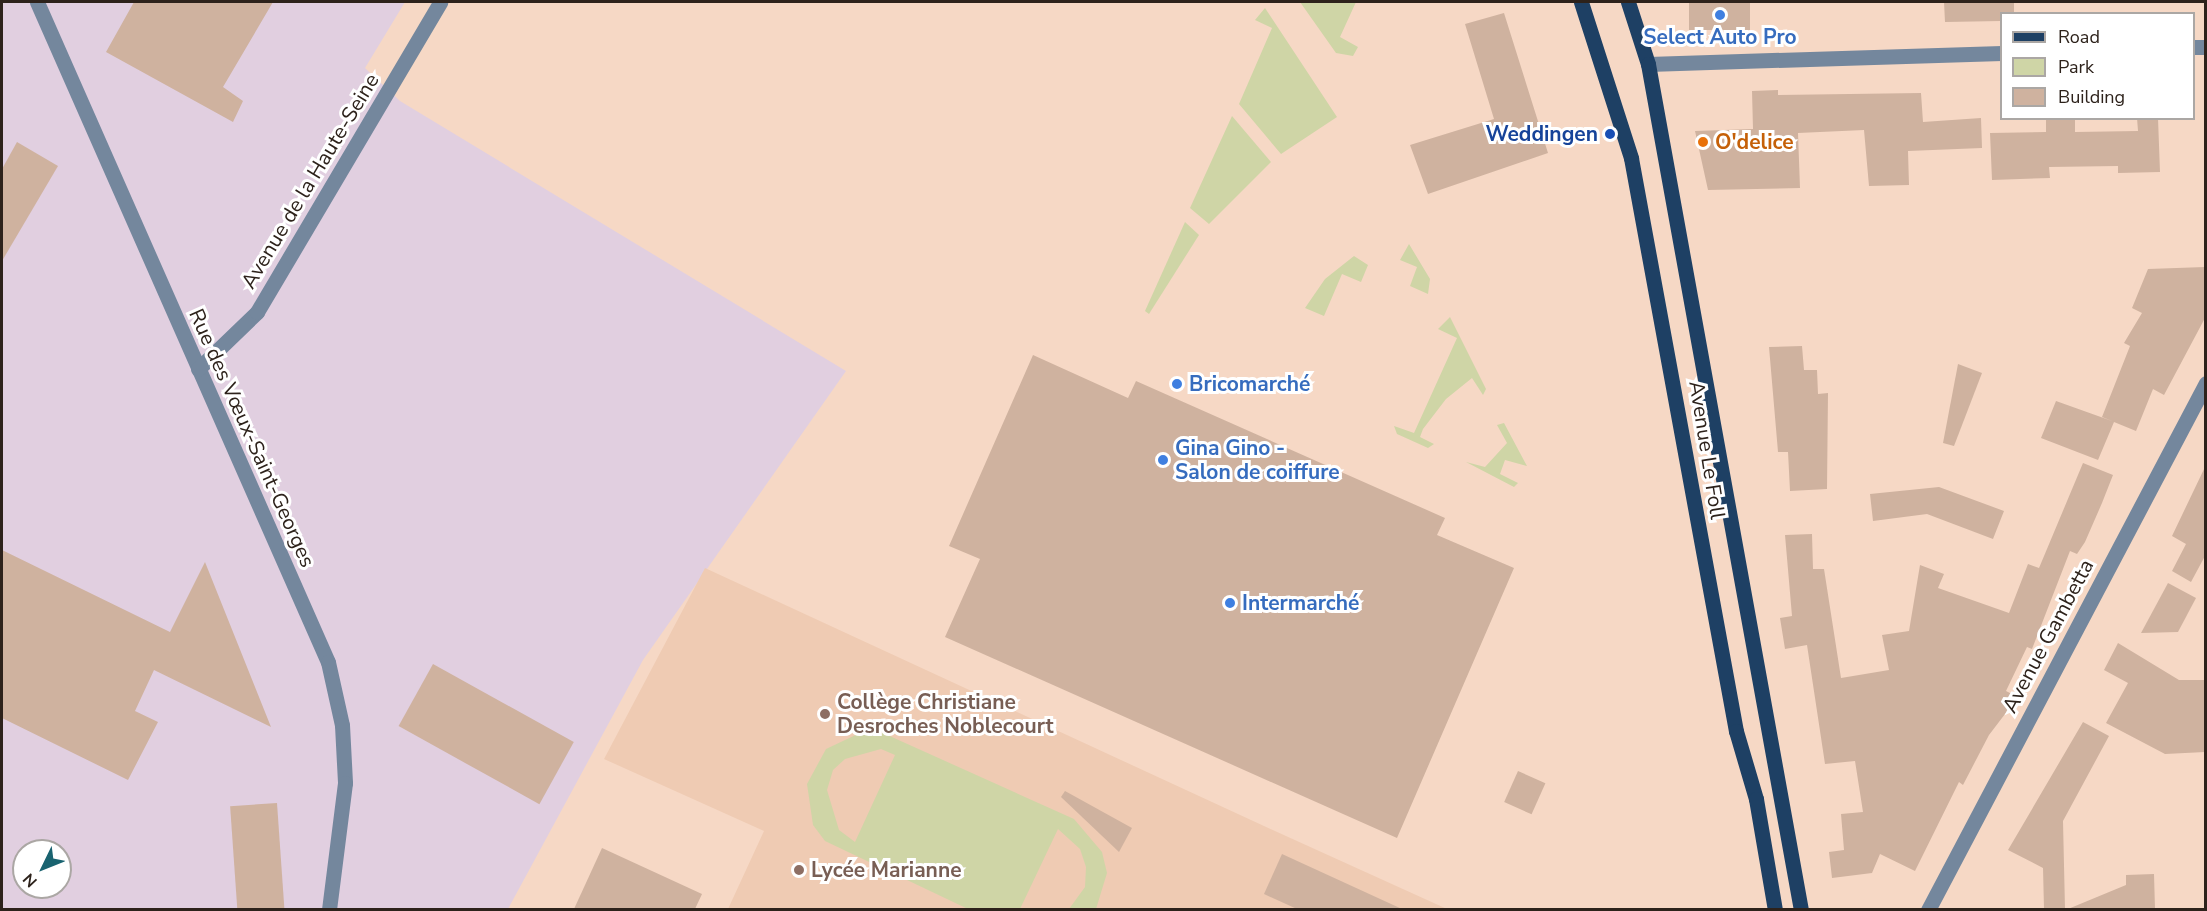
<!DOCTYPE html>
<html>
<head>
<meta charset="utf-8">
<style>
	body { margin:0 }
	#map { position:relative; width:2207px; height:911px; overflow:hidden; background:#f6d8c5; font-family:"Nunito Sans",sans-serif }
	div>[style] { position:absolute }
	.industrial>* { inset:0; background:#e1cfe0 }
	.built>* { inset:0; background:#efcbb3 }
	.green>* { inset:0; background:#cfd5a6 }
	.building>* { inset:0; background:#cfb29f; transform-origin:0 0 }
	.minor>* { height:15px; margin:-7.5px; padding:0 7.5px; transform-origin:7.5px; border-radius:7.5px; background:#74879d }
	.major>* { height:15px; margin:-7.5px; padding:0 7.5px; transform-origin:7.5px; border-radius:7.5px; background:#1e4064 }
	.dots>* { width:16px; height:16px; translate:-50% -50%; box-sizing:border-box; border:3px solid #fff; border-radius:50% }
	span { translate:-50% -50%; white-space:nowrap; text-align:center; line-height:1.15; -webkit-text-stroke:6px #fff; paint-order:stroke }
	.shop-label { font-size:21px; color:#366cbe; font-weight:700 }
	.left { translate:0 -50%; text-align:left }
	.transit-label { font-size:21px; color:#164399; font-weight:700 }
	.right { translate:-100% -50%; text-align:right }
	.food-label { font-size:21px; color:#c56008; font-weight:700 }
	.street-label { font-size:21px; color:#2d221b }
	.education-label { font-size:21px; color:#785e54; font-weight:700 }
	.frame { position:absolute; inset:0; border:3px solid #2d221b; pointer-events:none }
	.legend { position:absolute; left:2000px; top:12px; width:195px; height:108px; box-sizing:border-box; background:#fff; border:2px solid #aba7a4; margin:0; padding:8px 10px; list-style:none; font-size:18px; color:#2d221b }
	.legend li { display:flex; align-items:center; gap:12px; height:30px }
	.legend b { width:30px; border:2px solid #aba7a4 }
	.north { position:absolute; left:12px; top:839px; width:60px; height:60px; box-sizing:border-box; background:#fff; border:2px solid #aba7a4; border-radius:50%; rotate:227deg; font-size:16px; font-weight:700; line-height:24px; text-align:center; color:#2d221b }
	.north::after { content:''; display:block; margin:auto; width:21px; height:27px; background:#196370; clip-path:polygon(50% 0,100% 100%,50% 72%,0 100%) }
</style>
</head>
<body>
<div id="map">
	<div class="industrial">
		<div style="clip-path:polygon(evenodd,2px 2px,405px 2px,365px 68px,400px 101px,846px 371px,643px 660px,508px 909px,2px 909px,2px 2px,24px 851px,60px 851px,60px 887px,24px 887px,24px 851px)"></div>
	</div>
	<div class="built">
		<div style="clip-path:polygon(705px 568px,1264px 826px,1447px 909px,728px 909px,764px 831px,604px 759px)"></div>
	</div>
	<div class="green">
		<div style="clip-path:polygon(1300px 2px,1356px 2px,1340px 37px,1358px 47px,1353px 56px,1336px 53px)"></div>
		<div style="clip-path:polygon(1265px 8px,1337px 117px,1281px 154px,1239px 104px,1272px 28px,1255px 20px)"></div>
		<div style="clip-path:polygon(1232px 116px,1271px 162px,1209px 224px,1190px 208px)"></div>
		<div style="clip-path:polygon(1185px 222px,1199px 235px,1149px 314px,1145px 311px)"></div>
		<div style="clip-path:polygon(1409px 244px,1430px 279px,1428px 294px,1410px 286px,1417px 267px,1400px 260px)"></div>
		<div style="clip-path:polygon(1354px 256px,1368px 265px,1361px 282px,1342px 274px,1324px 316px,1305px 308px,1325px 279px)"></div>
		<div style="clip-path:polygon(1450px 317px,1486px 389px,1483px 395px,1472px 378px,1446px 399px,1423px 429px,1420px 437px,1434px 444px,1428px 448px,1397px 434px,1394px 426px,1414px 433px,1457px 338px,1438px 329px)"></div>
		<div style="clip-path:polygon(1504px 423px,1527px 466px,1505px 460px,1500px 474px,1518px 483px,1514px 487px,1466px 462px,1485px 467px,1507px 443px,1497px 425px)"></div>
		<div style="clip-path:polygon(evenodd,862px 732px,883px 733px,1074px 819px,1102px 852px,1107px 873px,1096px 909px,1069px 909px,1085px 887px,1086px 867px,1080px 849px,1058px 829px,1020px 909px,968px 909px,825px 841px,813px 825px,807px 784px,826px 749px,862px 732px,881px 749px,895px 755px,855px 842px,839px 830px,827px 790px,833px 770px,845px 759px,881px 749px)"></div>
	</div>
	<div class="building">
		<div style="clip-path:polygon(134px 2px,273px 2px,223px 87px,243px 101px,233px 122px,106px 52px)"></div>
		<div style="left:1689px;top:2px;width:61px;height:28px"></div>
		<div style="clip-path:polygon(1944px 2px,2014px 2px,2014px 14px,2001px 14px,2001px 21px,1945px 22px)"></div>
		<div style="clip-path:polygon(1504px 13px,1548px 153px,1428px 194px,1410px 145px,1494px 119px,1465px 24px)"></div>
		<div style="clip-path:polygon(1778px 90px,1778px 95px,1921px 93px,1923px 122px,1981px 118px,1982px 148px,1908px 151px,1909px 185px,1869px 186px,1864px 130px,1798px 133px,1800px 188px,1708px 190px,1695px 131px,1753px 129px,1752px 91px)"></div>
		<div style="clip-path:polygon(2046px 118px,2075px 118px,2075px 132px,2138px 131px,2137px 118px,2158px 118px,2160px 172px,2118px 173px,2118px 166px,2049px 167px,2050px 178px,1992px 180px,1990px 133px,2046px 132px)"></div>
		<div style="clip-path:polygon(17px 142px,58px 166px,2px 261px,2px 169px)"></div>
		<div style="clip-path:polygon(2205px 267px,2205px 318px,2164px 395px,2153px 389px,2136px 431px,2114px 422px,2098px 460px,2041px 438px,2056px 401px,2112px 421px,2102px 417px,2130px 346px,2124px 343px,2142px 313px,2132px 308px,2148px 269px)"></div>
		<div style="clip-path:polygon(1802px 346px,1804px 370px,1817px 370px,1818px 394px,1828px 393px,1827px 489px,1790px 491px,1788px 452px,1778px 452px,1769px 347px)"></div>
		<div style="clip-path:polygon(1033px 355px,1128px 398px,1136px 381px,1445px 518px,1437px 535px,1514px 568px,1397px 838px,945px 637px,980px 559px,949px 546px)"></div>
		<div style="clip-path:polygon(1958px 364px,1982px 373px,1954px 446px,1943px 443px)"></div>
		<div style="clip-path:polygon(2083px 463px,2113px 475px,2102px 503px,2085px 542px,2077px 554px,2070px 551px,2032px 649px,2027px 647px,2006px 691px,2018px 697px,1989px 735px,1963px 785px,1959px 782px,1915px 871px,1880px 854px,1872px 873px,1832px 878px,1829px 852px,1844px 850px,1841px 814px,1863px 812px,1855px 761px,1825px 764px,1807px 645px,1785px 649px,1780px 618px,1792px 616px,1785px 535px,1812px 534px,1813px 569px,1824px 569px,1841px 678px,1889px 670px,1882px 635px,1909px 631px,1920px 565px,1944px 574px,1938px 588px,2009px 613px,2028px 564px,2039px 568px)"></div>
		<div style="clip-path:polygon(2205px 467px,2205px 556px,2191px 582px,2172px 571px,2186px 544px,2172px 536px)"></div>
		<div style="clip-path:polygon(1939px 487px,2004px 511px,1993px 539px,1927px 514px,1873px 521px,1870px 494px)"></div>
		<div style="clip-path:polygon(2px 550px,170px 632px,205px 562px,271px 727px,154px 670px,135px 711px,158px 722px,128px 780px,2px 718px)"></div>
		<div style="clip-path:polygon(2168px 583px,2196px 598px,2178px 632px,2141px 633px)"></div>
		<div style="clip-path:polygon(2118px 643px,2179px 680px,2205px 680px,2205px 752px,2165px 754px,2106px 723px,2128px 683px,2104px 670px)"></div>
		<div style="left:433px;top:664px;width:161px;height:71px;rotate:29deg"></div>
		<div style="clip-path:polygon(2083px 722px,2109px 736px,2063px 821px,2065px 909px,2044px 909px,2043px 868px,2008px 850px)"></div>
		<div style="left:1518px;top:771px;width:30px;height:34px;rotate:24deg"></div>
		<div style="clip-path:polygon(1065px 791px,1132px 828px,1119px 852px,1061px 797px)"></div>
		<div style="left:277px;top:803px;width:106px;height:47px;rotate:86deg"></div>
		<div style="clip-path:polygon(602px 848px,702px 894px,695px 909px,574px 909px)"></div>
		<div style="clip-path:polygon(1282px 854px,1402px 909px,1297px 909px,1264px 894px)"></div>
		<div style="clip-path:polygon(2154px 874px,2155px 909px,2068px 909px,2126px 885px,2126px 875px)"></div>
	</div>
	<div class="minor">
		<div style="left:37px;top:2px;width:721px;rotate:66.21deg"></div>
		<div style="left:328px;top:662px;width:65px;rotate:77.5deg"></div>
		<div style="left:342px;top:725px;width:58px;rotate:87deg"></div>
		<div style="left:345px;top:783px;width:128px;rotate:97.2deg"></div>
		<div style="left:2194px;top:47px;width:12px"></div>
		<div style="left:1648px;top:64px;width:354px;rotate:-1.8deg"></div>
		<div style="left:198px;top:369px;width:82px;rotate:-44deg"></div>
		<div style="left:257px;top:312px;width:360px;rotate:-59.4deg"></div>
		<div style="left:1928px;top:910px;width:596px;rotate:-62.19deg"></div>
	</div>
	<div class="major">
		<div style="left:1581px;top:2px;width:164px;rotate:72.2deg"></div>
		<div style="left:1631px;top:158px;width:583px;rotate:79.62deg"></div>
		<div style="left:1736px;top:731px;width:71px;rotate:73.6deg"></div>
		<div style="left:1756px;top:799px;width:113px;rotate:80.3deg"></div>
		<div style="left:1628px;top:2px;width:65px;rotate:72.1deg"></div>
		<div style="left:1648px;top:64px;width:860px;rotate:79.75deg"></div>
	</div>
	<div class="dots">
		<div style="left:1720px;top:15px;background:#3f7fe0"></div>
		<div style="left:1610px;top:134px;background:#1a4fb4"></div>
		<div style="left:1703px;top:142px;background:#e8710a"></div>
		<div style="left:1177px;top:384px;background:#3f7fe0"></div>
		<div style="left:1163px;top:460px;background:#3f7fe0"></div>
		<div style="left:1230px;top:603px;background:#3f7fe0"></div>
		<div style="left:825px;top:714px;background:#8d6e63"></div>
		<div style="left:799px;top:870px;background:#8d6e63"></div>
	</div>
	<div class="shop-label">
		<span style="left:1720px;top:37px">Select Auto Pro</span>
		<span class="left" style="left:1189px;top:384px">Bricomarché</span>
		<span class="left" style="left:1175px;top:460px">Gina Gino -<br>Salon de coiffure</span>
		<span class="left" style="left:1242px;top:603px">Intermarché</span>
	</div>
	<div class="transit-label">
		<span class="right" style="left:1598px;top:134px">Weddingen</span>
	</div>
	<div class="food-label">
		<span class="left" style="left:1715px;top:142px">O'delice</span>
	</div>
	<div class="street-label">
		<span style="left:310px;top:181px;rotate:-59deg">Avenue de la Haute-Seine</span>
		<span style="left:252px;top:438px;rotate:66deg">Rue des Vœux-Saint-Georges</span>
		<span style="left:1707px;top:450px;rotate:81deg">Avenue Le Foll</span>
		<span style="left:2048px;top:636px;rotate:-62deg">Avenue Gambetta</span>
	</div>
	<div class="education-label">
		<span class="left" style="left:837px;top:714px">Collège Christiane<br>Desroches Noblecourt</span>
		<span class="left" style="left:811px;top:870px">Lycée Marianne</span>
	</div>
	<div class="frame"></div>
	<ul class="legend">
	<li><b style="height:8px;background:#1e4064"></b>Road</li>
	<li><b style="height:16px;background:#cfd5a6"></b>Park</li>
	<li><b style="height:16px;background:#cfb29f"></b>Building</li>
	</ul>
	<div class="north">N</div>
</div>
</body>
</html>
